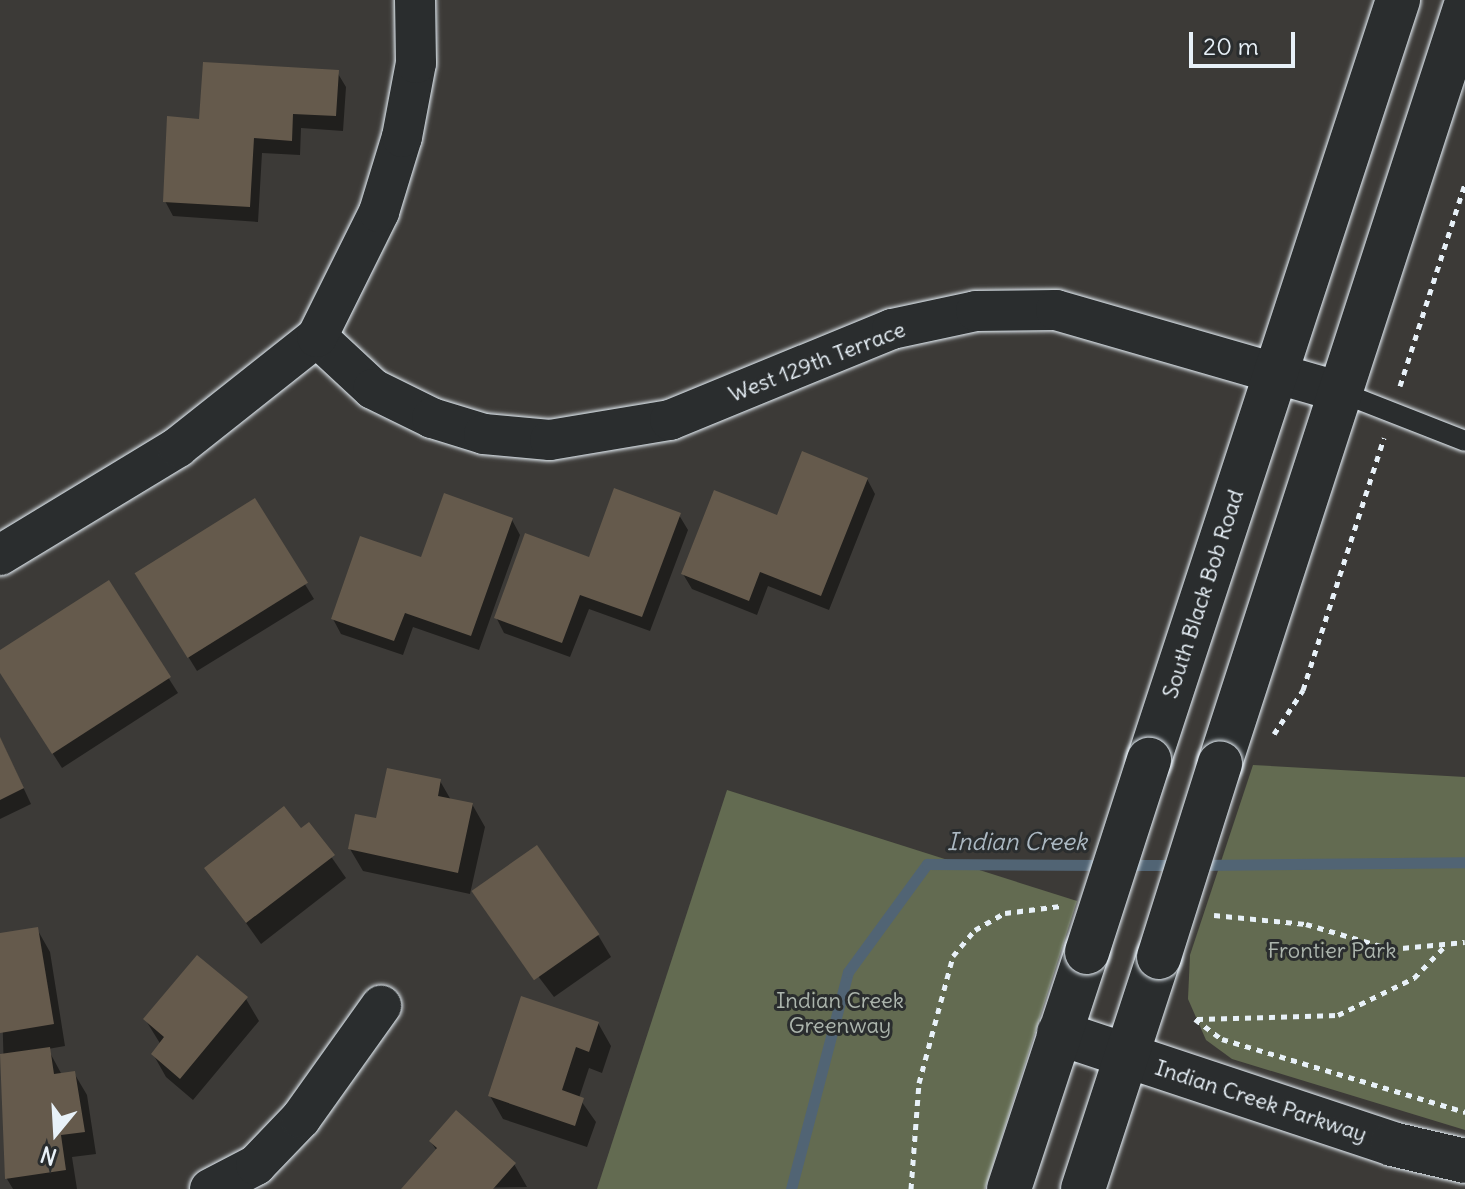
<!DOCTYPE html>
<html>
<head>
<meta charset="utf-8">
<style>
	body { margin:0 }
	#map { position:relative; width:1465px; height:1189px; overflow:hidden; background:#3c3a37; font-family:Delius,sans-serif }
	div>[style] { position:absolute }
	.green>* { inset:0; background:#636b51 }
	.shadow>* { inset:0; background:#0007 }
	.stream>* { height:11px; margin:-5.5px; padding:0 5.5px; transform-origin:5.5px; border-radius:5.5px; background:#516474 }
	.building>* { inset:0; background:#655a4c; transform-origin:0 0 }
	.path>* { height:5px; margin-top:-2.5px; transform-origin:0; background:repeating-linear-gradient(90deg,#e8f1f8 0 6px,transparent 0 12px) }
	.roads { filter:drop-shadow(0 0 2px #e8f1f8) drop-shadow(0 0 2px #e8f1f8) }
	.service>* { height:20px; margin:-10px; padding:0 10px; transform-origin:10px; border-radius:10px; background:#2a2d2e }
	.minor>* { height:40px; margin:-20px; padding:0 20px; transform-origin:20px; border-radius:20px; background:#2a2d2e }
	.tertiary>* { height:44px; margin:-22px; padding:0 22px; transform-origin:22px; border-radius:22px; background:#2a2d2e }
	.secondary>* { height:44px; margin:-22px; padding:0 22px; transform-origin:22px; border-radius:22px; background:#2a2d2e }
	.bridges { filter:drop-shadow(0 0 2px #e8f1f8) drop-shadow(0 0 2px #e8f1f8) }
	.secondary-bridge>* { height:44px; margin:-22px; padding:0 22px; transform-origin:22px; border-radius:22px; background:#2a2d2e }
	span { translate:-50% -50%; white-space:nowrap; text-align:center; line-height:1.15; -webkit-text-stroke:6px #2a2d2e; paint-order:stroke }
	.street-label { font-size:22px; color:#e8f1f8 }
	.park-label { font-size:22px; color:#acb5ad }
	.water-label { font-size:24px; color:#acb9c3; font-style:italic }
	.north { position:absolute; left:16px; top:1093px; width:80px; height:80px; -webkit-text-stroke:6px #2a2d2e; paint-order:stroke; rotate:198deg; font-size:22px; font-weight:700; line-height:32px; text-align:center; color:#e8f1f8 }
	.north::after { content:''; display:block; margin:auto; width:28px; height:36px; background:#e8f1f8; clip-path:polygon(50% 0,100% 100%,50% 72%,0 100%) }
	.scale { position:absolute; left:1189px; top:32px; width:106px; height:36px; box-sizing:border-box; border:4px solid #e8f1f8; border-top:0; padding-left:10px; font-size:24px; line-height:28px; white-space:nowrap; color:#e8f1f8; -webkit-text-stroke:6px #2a2d2e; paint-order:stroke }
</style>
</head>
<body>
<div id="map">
	<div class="green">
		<div style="clip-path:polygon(1253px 765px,1465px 777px,1465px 1130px,1232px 1059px,1206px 1040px,1188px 999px,1190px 955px)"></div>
		<div style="clip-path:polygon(727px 790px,1077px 901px,985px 1189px,597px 1189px)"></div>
	</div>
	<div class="shadow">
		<div style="clip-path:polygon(337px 72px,346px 87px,343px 131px,301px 128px,300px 155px,262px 153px,258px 222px,173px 216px,165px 201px,201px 121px)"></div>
		<div style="clip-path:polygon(867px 479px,875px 494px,829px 610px,768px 586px,757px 615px,692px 589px,683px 574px,778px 517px)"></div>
		<div style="clip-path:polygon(254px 501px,314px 599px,197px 671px,146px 588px)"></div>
		<div style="clip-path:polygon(679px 515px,688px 530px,650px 631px,589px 609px,570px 657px,504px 633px,496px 617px)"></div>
		<div style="clip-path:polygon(512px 520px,520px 535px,479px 650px,413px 627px,403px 655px,341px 634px,333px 619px,422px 560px)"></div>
		<div style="clip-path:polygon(108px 583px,178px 693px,62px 768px,0 671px,0 653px)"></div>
		<div style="clip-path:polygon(0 738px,31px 804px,0 819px)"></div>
		<div style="clip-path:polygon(440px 781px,451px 800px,472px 804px,485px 827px,470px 894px,363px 871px,350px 849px,377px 820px)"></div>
		<div style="clip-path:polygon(309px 825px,346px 878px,261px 944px,207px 868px)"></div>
		<div style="clip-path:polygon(474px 892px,598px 935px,611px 957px,554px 997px)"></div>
		<div style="clip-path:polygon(37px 929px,50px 952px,65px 1046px,48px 1049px,62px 1075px,74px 1073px,87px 1095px,96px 1154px,72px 1157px,77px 1189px,13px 1189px,7px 1179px,0 935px)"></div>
		<div style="clip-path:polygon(246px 999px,259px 1021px,193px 1100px,166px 1077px,153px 1054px,161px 1045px,145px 1019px)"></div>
		<div style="clip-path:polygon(598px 1023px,611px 1046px,602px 1073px,589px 1068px,579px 1098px,596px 1122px,587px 1147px,503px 1119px,490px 1096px)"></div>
		<div style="clip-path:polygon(431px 1142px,514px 1164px,527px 1187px,404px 1189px,437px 1151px)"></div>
	</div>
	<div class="stream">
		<div style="left:1126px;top:865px;width:50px"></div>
		<div style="left:1198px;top:865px;width:267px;rotate:-0.6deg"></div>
		<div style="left:791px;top:1189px;width:224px;rotate:-75.3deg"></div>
		<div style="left:848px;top:972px;width:134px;rotate:-53.8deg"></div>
		<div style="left:927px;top:864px;width:177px;rotate:0.3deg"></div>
	</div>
	<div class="building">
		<div style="clip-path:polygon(203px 62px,339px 70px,336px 116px,293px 114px,292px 141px,254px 138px,250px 207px,163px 202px,167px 116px,199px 119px)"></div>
		<div style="clip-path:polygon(802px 451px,868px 478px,821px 596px,760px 572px,749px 601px,681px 574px,714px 490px,777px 515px)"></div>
		<div style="clip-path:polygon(614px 488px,681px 513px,642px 617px,580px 595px,562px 643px,494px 618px,525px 533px,589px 557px)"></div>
		<div style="clip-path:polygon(444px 493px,513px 518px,471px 636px,405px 613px,394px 641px,331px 619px,360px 536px,421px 557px)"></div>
		<div style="left:255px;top:498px;width:100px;height:142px;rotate:58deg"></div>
		<div style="clip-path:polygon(109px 580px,171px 677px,52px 754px,0 673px,0 650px)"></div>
		<div style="clip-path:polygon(0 737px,24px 788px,0 800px)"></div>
		<div style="clip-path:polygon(387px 768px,441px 779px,438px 796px,473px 803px,458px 873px,348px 849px,355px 814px,376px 818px)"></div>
		<div style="clip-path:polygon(284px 806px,301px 828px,309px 822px,335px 855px,246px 923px,204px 868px)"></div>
		<div style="left:537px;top:845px;width:109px;height:80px;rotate:55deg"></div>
		<div style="clip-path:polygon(38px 927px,54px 1024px,0 1033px,0 933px)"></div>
		<div style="clip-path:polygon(197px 955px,248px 997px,180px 1079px,151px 1054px,164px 1037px,143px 1019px)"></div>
		<div style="clip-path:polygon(521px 996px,599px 1022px,589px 1052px,576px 1047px,562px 1090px,584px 1098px,575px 1126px,488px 1096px)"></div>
		<div style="clip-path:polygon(50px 1047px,54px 1074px,75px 1071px,85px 1132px,61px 1135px,66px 1170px,5px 1179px,0 1054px)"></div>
		<div style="clip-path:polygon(456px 1110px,516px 1163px,493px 1189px,401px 1189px,437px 1148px,429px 1141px)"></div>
	</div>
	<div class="path">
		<div style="left:1400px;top:386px;width:212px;rotate:-72.2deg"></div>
		<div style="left:1274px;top:734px;width:53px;rotate:-56.6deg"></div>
		<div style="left:1303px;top:690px;width:265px;rotate:-72.2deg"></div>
		<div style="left:1214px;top:915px;width:92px;rotate:5.6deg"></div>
		<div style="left:1306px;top:924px;width:89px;rotate:16.4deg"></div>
		<div style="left:1391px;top:949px;width:74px;rotate:-5.4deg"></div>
		<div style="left:1195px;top:1019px;width:34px;rotate:37deg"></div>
		<div style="left:1222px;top:1039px;width:254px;rotate:16.7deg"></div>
		<div style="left:1197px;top:1019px;width:141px;rotate:-1.6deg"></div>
		<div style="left:1338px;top:1015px;width:85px;rotate:-26deg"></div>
		<div style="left:1414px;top:978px;width:43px;rotate:-45.9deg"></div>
		<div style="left:911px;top:1189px;width:106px;rotate:-85.7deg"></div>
		<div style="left:919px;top:1083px;width:131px;rotate:-75deg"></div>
		<div style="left:953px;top:956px;width:34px;rotate:-50deg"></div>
		<div style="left:975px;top:930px;width:34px;rotate:-30deg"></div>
		<div style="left:1005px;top:913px;width:56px;rotate:-7.1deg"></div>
	</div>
	<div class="roads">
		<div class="service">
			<div style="left:1340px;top:392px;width:134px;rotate:21.4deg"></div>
		</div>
		<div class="minor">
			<div style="left:317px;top:337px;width:76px;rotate:42.9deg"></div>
			<div style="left:373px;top:389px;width:66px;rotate:26.2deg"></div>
			<div style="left:432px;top:418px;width:54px;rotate:17.1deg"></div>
			<div style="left:484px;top:434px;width:66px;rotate:5.2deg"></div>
			<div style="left:550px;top:440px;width:122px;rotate:-9.5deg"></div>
			<div style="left:670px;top:420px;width:240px;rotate:-22.3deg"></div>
			<div style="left:892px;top:329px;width:86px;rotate:-12.1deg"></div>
			<div style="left:976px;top:311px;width:80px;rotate:-0.7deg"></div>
			<div style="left:1056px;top:310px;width:296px;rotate:16.1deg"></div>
			<div style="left:0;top:555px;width:208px;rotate:-31.2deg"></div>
			<div style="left:178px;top:447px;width:177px;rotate:-38.4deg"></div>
			<div style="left:317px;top:337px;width:140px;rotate:-63.6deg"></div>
			<div style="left:379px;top:212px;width:78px;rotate:-73deg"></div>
			<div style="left:402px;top:137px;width:75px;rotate:-79.3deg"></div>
			<div style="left:416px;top:63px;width:63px;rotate:-90.9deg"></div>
			<div style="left:210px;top:1189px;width:52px;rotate:-27.6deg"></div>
			<div style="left:256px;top:1165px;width:65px;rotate:-46.2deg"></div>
			<div style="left:301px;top:1118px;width:138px;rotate:-54.5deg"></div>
		</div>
		<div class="tertiary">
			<div style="left:1059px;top:1033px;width:351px;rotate:18.4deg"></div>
			<div style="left:1392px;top:1144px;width:75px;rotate:13.1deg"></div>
		</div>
		<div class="secondary">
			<div style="left:1149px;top:760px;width:800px;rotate:-71.86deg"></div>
			<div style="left:1220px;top:763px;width:794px;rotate:-72.02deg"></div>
			<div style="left:1009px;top:1189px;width:250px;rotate:-71.8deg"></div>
			<div style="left:1083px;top:1189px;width:244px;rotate:-71.9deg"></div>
		</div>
	</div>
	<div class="bridges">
		<div class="secondary-bridge">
			<div style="left:1087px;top:952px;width:202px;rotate:-72.1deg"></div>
			<div style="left:1159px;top:957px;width:203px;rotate:-72.5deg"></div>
		</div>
	</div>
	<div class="street-label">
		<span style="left:817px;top:362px;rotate:-21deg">West 129th Terrace</span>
		<span style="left:1203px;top:594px;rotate:-72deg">South Black Bob Road</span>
		<span style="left:1261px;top:1101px;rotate:18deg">Indian Creek Parkway</span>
	</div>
	<div class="park-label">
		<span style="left:1332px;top:951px">Frontier Park</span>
		<span style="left:840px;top:1013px">Indian Creek<br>Greenway</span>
	</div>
	<div class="water-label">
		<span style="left:1017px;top:842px">Indian Creek</span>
	</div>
	<div class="north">N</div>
	<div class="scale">20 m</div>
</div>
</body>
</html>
